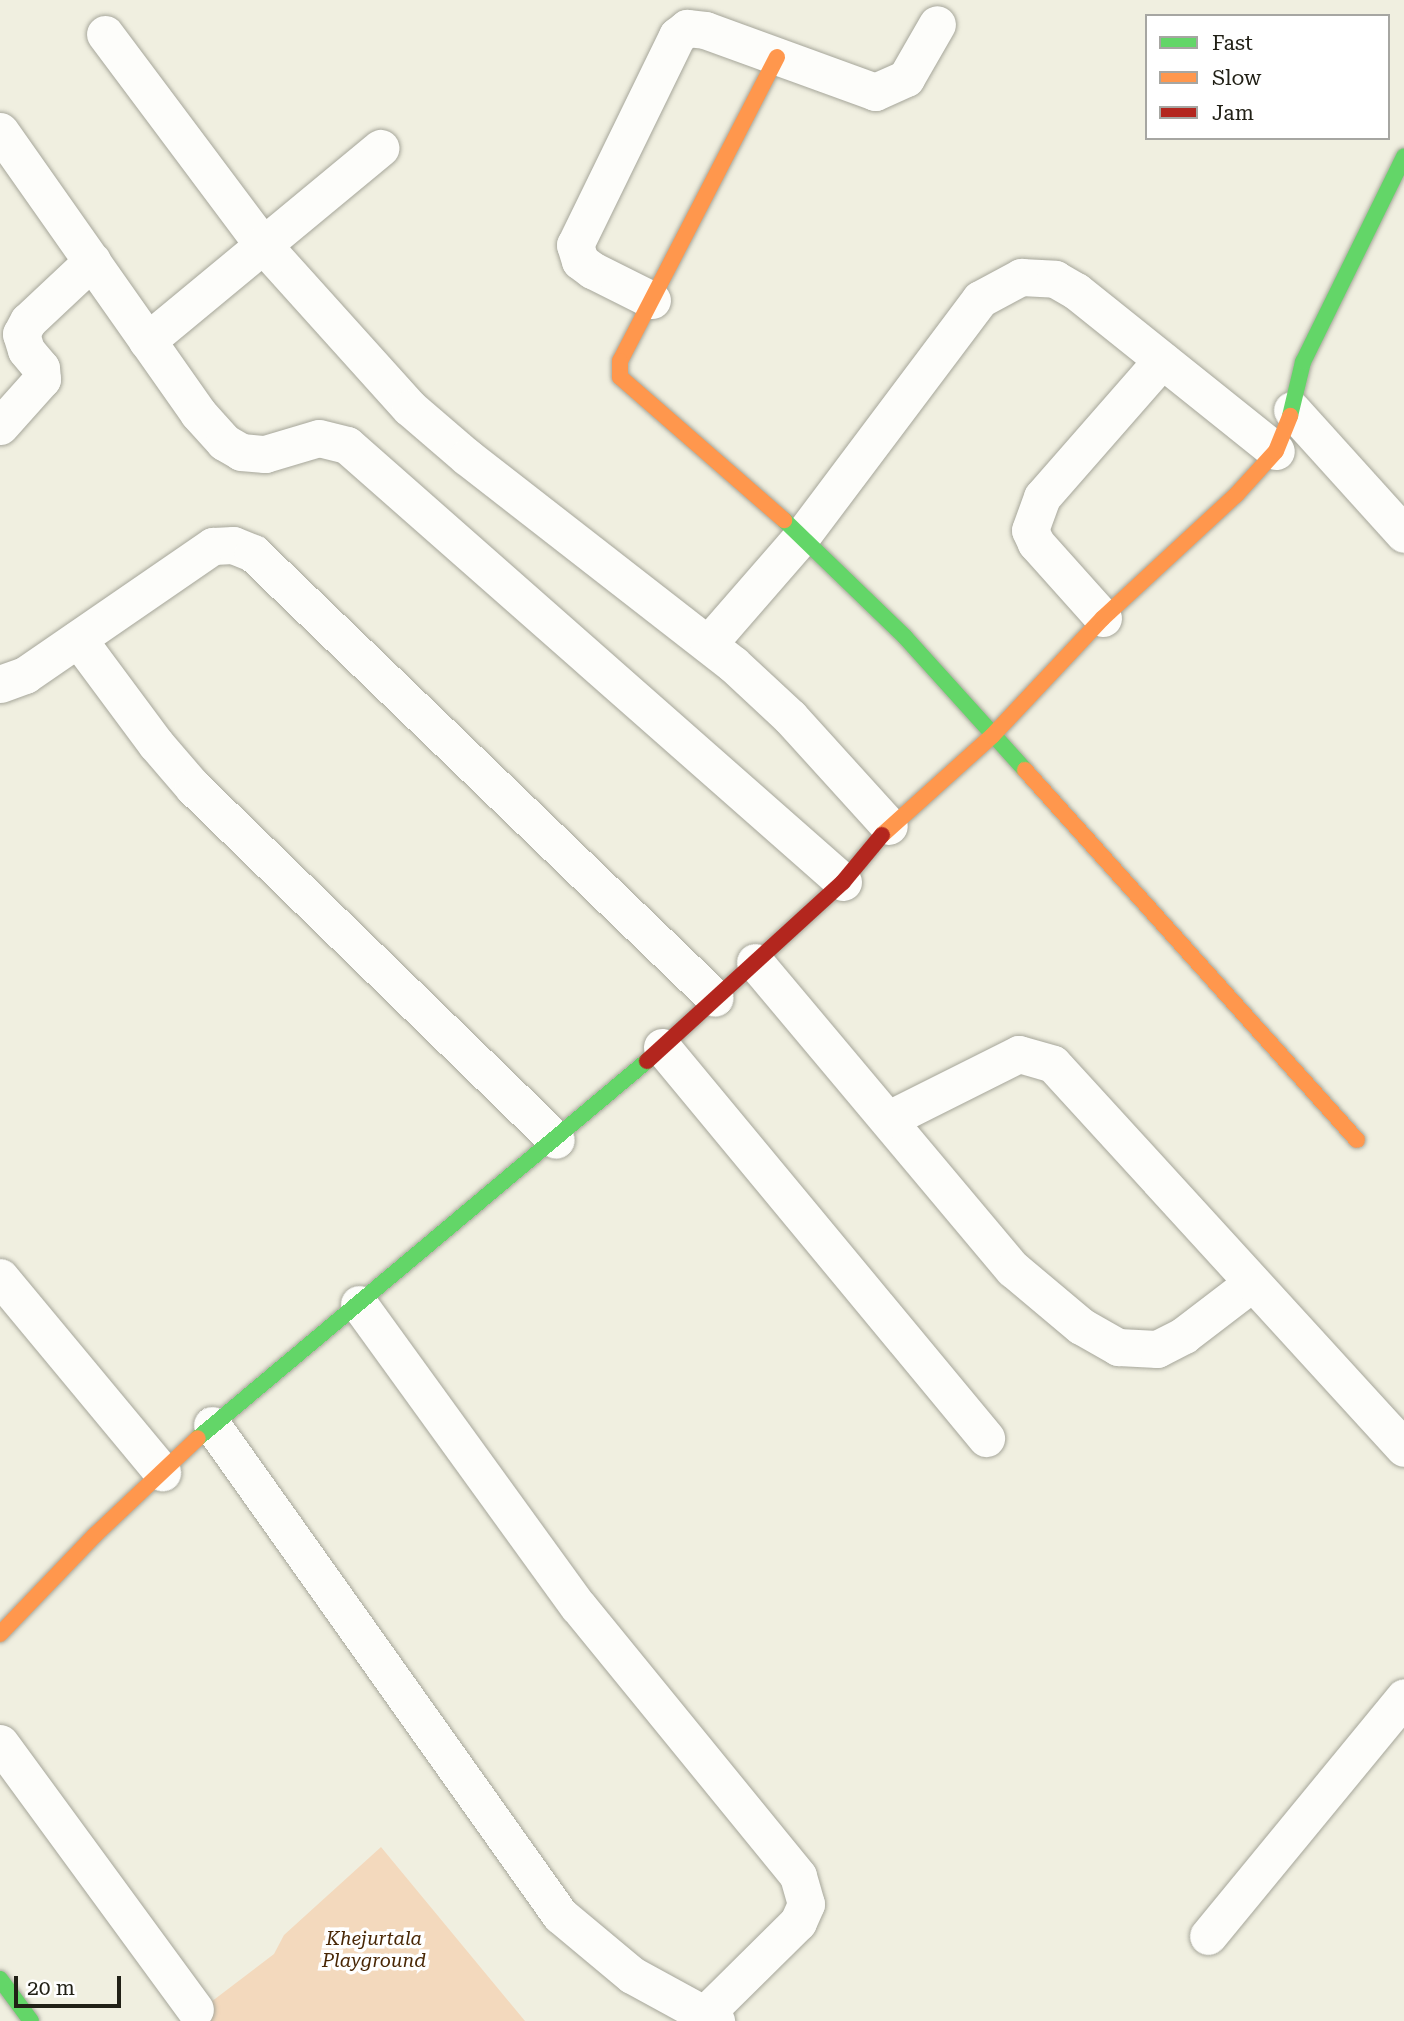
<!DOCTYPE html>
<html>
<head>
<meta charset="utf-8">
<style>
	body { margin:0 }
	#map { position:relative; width:1404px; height:2021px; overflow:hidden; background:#f0efe0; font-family:"Roboto Serif",serif }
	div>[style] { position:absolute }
	.green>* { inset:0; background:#f3d9bd }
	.roads { filter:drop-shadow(0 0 2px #a6a69a) drop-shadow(0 0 2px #a6a69a) }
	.street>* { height:37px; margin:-18.5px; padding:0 18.5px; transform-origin:18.5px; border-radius:18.5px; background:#fdfdfa }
	.fast>* { height:16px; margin:-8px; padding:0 8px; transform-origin:8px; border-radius:8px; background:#63d668 }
	.slow>* { height:16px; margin:-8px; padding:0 8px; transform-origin:8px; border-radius:8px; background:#ff974d }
	.jam>* { height:16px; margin:-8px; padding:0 8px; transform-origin:8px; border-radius:8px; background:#b3261e }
	span { translate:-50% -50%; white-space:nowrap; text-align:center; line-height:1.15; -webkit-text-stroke:7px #fff; paint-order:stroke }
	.park-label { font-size:19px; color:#492705; font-style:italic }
	.legend { position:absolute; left:1145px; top:14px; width:245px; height:126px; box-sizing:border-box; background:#fff; border:2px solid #a6a6a2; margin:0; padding:9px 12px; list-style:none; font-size:21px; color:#212016 }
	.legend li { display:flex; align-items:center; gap:14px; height:35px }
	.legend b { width:35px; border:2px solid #a6a6a2 }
	.scale { position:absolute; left:14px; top:1976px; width:107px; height:32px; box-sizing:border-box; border:4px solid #212016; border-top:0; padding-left:9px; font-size:21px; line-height:24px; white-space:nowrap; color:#212016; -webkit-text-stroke:5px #fff; paint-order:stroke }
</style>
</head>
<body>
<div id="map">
	<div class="green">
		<div style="clip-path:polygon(381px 1847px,525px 2021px,186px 2021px,274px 1954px,284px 1935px)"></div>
	</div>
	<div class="roads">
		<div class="street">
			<div style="left:105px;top:34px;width:264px;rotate:53.2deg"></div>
			<div style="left:263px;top:245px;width:219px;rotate:48deg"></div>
			<div style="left:410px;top:408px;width:75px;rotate:40.7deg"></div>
			<div style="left:467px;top:457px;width:337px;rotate:37.9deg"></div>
			<div style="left:733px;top:664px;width:78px;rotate:42.9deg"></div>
			<div style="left:790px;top:717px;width:147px;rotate:47.8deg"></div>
			<div style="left:0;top:131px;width:345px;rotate:54.9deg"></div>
			<div style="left:198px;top:413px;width:39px;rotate:48deg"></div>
			<div style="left:224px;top:442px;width:20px;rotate:30deg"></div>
			<div style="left:241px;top:452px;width:24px;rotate:5deg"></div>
			<div style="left:265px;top:454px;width:56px;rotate:-16.5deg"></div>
			<div style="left:319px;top:438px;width:29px;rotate:14deg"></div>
			<div style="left:347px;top:445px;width:661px;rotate:41.38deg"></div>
			<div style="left:652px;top:300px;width:67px;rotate:-153.4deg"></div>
			<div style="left:592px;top:270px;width:15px;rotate:-143deg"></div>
			<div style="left:580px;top:261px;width:17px;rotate:-107deg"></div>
			<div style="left:575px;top:245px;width:233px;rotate:-64deg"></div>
			<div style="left:677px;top:36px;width:13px;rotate:-39deg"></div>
			<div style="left:687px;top:28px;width:18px;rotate:6deg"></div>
			<div style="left:705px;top:30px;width:181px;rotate:20deg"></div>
			<div style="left:875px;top:92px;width:34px;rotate:-24deg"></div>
			<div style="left:906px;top:78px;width:62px;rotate:-60.1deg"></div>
			<div style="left:147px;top:341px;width:303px;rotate:-39.6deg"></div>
			<div style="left:1292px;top:410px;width:167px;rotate:47.9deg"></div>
			<div style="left:0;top:426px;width:63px;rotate:-48.2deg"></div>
			<div style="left:42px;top:379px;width:11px;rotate:-95deg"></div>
			<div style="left:41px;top:368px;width:23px;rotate:-130deg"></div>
			<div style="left:26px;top:350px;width:17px;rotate:-107deg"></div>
			<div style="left:21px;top:334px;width:15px;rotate:-62deg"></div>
			<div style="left:28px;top:321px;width:88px;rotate:-43.2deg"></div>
			<div style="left:1103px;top:618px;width:101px;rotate:-131.8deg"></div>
			<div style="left:1036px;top:543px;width:14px;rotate:-115deg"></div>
			<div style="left:1030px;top:530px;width:35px;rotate:-70deg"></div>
			<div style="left:1042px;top:497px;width:182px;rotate:-48.8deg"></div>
			<div style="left:78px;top:639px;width:131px;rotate:53.4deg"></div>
			<div style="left:156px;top:744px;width:57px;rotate:49.3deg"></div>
			<div style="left:193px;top:787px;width:506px;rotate:44.2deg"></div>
			<div style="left:708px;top:644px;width:143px;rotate:-49deg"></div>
			<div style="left:802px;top:536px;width:296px;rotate:-53.1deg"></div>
			<div style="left:980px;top:299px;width:47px;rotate:-28.2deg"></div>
			<div style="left:1021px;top:277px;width:34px;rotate:3deg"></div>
			<div style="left:1055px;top:279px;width:24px;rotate:30deg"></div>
			<div style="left:1076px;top:291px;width:256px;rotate:38.7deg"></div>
			<div style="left:0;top:684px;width:27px;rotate:-20deg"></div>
			<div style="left:25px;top:675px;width:228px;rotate:-34.5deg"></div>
			<div style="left:213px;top:546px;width:20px;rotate:-3deg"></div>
			<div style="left:233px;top:545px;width:22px;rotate:22deg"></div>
			<div style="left:253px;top:553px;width:641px;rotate:43.93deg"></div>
			<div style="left:755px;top:962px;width:401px;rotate:50deg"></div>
			<div style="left:1013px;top:1269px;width:89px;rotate:40deg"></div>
			<div style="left:1081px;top:1326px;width:43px;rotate:29.6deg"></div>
			<div style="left:1118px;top:1347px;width:39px;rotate:3deg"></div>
			<div style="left:1157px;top:1349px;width:30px;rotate:-27deg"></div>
			<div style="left:1184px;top:1335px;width:86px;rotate:-37.4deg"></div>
			<div style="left:662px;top:1047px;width:508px;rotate:50.35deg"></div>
			<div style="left:889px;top:1119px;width:145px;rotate:-26.6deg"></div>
			<div style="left:1019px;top:1054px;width:35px;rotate:16deg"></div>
			<div style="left:1053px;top:1064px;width:520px;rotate:47.57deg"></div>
			<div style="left:0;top:1277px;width:254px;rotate:50.3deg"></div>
			<div style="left:359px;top:1304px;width:373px;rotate:54.1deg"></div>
			<div style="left:578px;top:1606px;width:348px;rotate:50.8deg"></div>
			<div style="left:798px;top:1876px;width:29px;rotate:74deg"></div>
			<div style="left:806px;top:1904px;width:20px;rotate:114deg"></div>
			<div style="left:798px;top:1922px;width:141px;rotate:135.3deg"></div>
			<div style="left:212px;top:1425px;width:601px;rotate:54.62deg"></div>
			<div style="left:560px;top:1915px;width:94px;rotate:39.8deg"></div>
			<div style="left:632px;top:1975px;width:96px;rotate:28.7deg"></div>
			<div style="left:0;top:1743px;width:330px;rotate:53.8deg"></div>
			<div style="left:1208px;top:1936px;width:309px;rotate:-50.6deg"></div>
		</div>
		<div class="fast">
			<div style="left:1290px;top:416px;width:56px;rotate:-76.5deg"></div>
			<div style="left:1303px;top:362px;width:229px;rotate:-63.8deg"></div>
			<div style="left:784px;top:520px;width:168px;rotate:44deg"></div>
			<div style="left:905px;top:637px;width:179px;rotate:47.9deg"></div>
			<div style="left:198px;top:1438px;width:586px;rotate:-40.02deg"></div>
			<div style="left:0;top:1979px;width:52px;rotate:53.6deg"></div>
		</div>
		<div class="slow">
			<div style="left:777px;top:57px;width:342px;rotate:117.3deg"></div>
			<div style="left:620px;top:361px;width:16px;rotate:90deg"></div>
			<div style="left:620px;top:377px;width:218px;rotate:41.1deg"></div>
			<div style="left:1025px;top:770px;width:497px;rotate:48.1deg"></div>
			<div style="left:882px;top:835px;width:148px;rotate:-42deg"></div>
			<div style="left:992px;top:736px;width:162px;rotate:-46.8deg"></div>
			<div style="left:1103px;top:618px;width:181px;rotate:-42.8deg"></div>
			<div style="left:1236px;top:495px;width:59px;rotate:-47.7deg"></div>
			<div style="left:1276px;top:451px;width:38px;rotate:-68deg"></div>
			<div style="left:0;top:1634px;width:137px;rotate:-46.2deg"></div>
			<div style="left:95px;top:1535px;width:141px;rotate:-43.3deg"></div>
		</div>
		<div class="jam">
			<div style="left:647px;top:1061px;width:265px;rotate:-42.4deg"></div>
			<div style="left:843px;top:882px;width:61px;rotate:-50.3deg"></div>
		</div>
	</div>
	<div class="park-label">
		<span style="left:374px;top:1950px">Khejurtala<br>Playground</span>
	</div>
	<ul class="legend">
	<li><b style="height:9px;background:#63d668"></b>Fast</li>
	<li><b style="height:9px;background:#ff974d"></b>Slow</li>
	<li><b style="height:9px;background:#b3261e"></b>Jam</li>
	</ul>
	<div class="scale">20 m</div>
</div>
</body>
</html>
